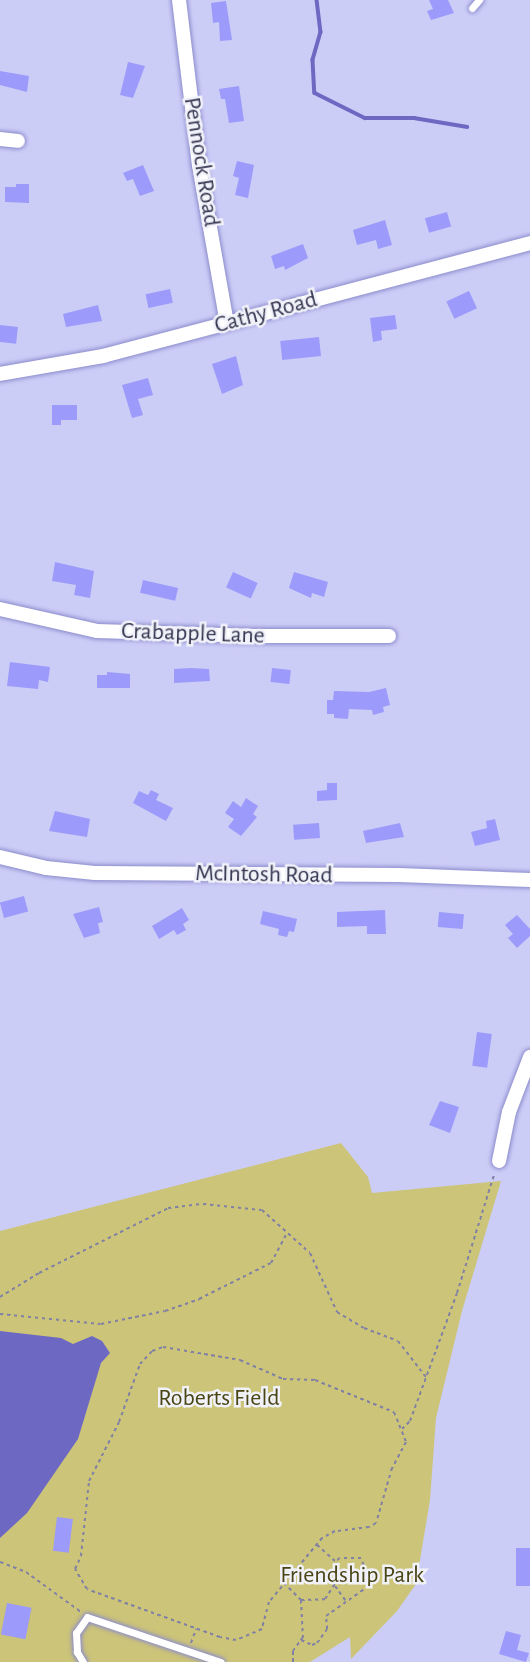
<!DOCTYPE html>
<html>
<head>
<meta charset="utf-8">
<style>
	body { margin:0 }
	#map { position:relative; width:530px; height:1662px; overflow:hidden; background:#cccdf7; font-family:"Alegreya Sans",sans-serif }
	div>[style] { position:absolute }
	.green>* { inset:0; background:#ccc478 }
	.water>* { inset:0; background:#6d69c3 }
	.stream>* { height:3.5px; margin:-1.75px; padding:0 1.75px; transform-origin:1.75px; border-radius:1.75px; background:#6d69c3 }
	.building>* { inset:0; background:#9c9afa; transform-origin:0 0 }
	.path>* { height:2px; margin-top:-1px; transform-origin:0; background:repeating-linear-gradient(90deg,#8181a4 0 3.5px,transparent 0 7px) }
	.roads { filter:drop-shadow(0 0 2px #8c8ccd) drop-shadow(0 0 2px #8c8ccd) }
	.service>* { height:7px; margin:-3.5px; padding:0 3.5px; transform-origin:3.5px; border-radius:3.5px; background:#fff }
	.minor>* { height:14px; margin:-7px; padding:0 7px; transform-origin:7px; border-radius:7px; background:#fff }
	span { translate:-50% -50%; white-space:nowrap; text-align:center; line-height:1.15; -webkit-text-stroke:5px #f1f2f9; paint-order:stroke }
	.street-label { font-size:24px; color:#353551 }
	.park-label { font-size:24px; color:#494414 }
</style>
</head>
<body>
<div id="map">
	<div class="green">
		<div style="clip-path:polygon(341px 1143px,368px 1177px,372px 1193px,501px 1181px,462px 1311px,436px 1418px,430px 1500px,416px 1584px,397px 1611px,351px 1659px,350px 1637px,310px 1662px,0 1662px,0 1231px)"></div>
	</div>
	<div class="water">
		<div style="clip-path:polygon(0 1331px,61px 1338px,73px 1344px,92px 1336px,102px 1341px,110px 1353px,101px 1363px,78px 1439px,27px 1513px,0 1538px)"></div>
	</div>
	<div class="stream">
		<div style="left:317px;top:0;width:32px;rotate:83deg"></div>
		<div style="left:321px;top:32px;width:29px;rotate:106deg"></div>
		<div style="left:313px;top:60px;width:33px;rotate:87deg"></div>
		<div style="left:315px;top:93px;width:56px;rotate:26.6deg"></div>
		<div style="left:365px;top:118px;width:49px"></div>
		<div style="left:414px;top:118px;width:54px;rotate:9.6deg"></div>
	</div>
	<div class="building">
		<div style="clip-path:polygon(429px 0,448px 0,454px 13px,431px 20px,427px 11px,433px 9px)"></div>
		<div style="clip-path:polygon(226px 1px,232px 40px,220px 41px,219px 22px,213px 23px,211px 3px)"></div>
		<div style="clip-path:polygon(128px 62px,145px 66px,133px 98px,120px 95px)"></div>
		<div style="clip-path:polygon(0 71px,29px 76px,27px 92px,0 85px)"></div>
		<div style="clip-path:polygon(239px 86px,244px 121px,229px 123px,225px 99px,221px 99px,219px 89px)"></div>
		<div style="clip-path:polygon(237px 161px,254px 165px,248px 198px,235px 195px,239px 178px,233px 176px)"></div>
		<div style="clip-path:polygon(143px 165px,154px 191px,140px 196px,133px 179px,127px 181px,123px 173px)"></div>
		<div style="clip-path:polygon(16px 184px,29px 184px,29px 203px,5px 202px,5px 187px,16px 187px)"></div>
		<div style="left:447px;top:212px;width:15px;height:23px;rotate:74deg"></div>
		<div style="clip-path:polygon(385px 220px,392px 245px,378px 249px,376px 240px,357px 245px,353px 230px)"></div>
		<div style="clip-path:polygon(303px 244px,308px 258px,285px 270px,284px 266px,275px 269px,271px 256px)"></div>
		<div style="left:170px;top:289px;width:14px;height:25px;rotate:78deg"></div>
		<div style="left:469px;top:291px;width:19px;height:25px;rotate:65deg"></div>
		<div style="clip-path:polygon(98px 305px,102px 321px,66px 327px,63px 314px)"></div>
		<div style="clip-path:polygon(395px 315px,397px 329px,381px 331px,382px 340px,373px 342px,370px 318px)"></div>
		<div style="left:0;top:325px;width:18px;height:17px;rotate:6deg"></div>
		<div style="left:319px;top:337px;width:19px;height:39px;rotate:84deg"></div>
		<div style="clip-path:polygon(236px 356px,243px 385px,222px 394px,212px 364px)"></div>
		<div style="clip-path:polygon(148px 378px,153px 395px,138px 399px,143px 415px,132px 418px,122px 385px)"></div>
		<div style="clip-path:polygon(52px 405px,77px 405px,77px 420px,61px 420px,61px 425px,52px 425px)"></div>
		<div style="clip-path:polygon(55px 562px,94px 571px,90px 598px,74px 595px,76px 585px,52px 581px)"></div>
		<div style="left:233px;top:572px;width:27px;height:17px;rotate:24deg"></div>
		<div style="clip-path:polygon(294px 572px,328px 582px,324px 597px,312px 593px,311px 598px,289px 588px)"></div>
		<div style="left:143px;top:580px;width:36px;height:13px;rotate:13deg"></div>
		<div style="clip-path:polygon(10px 662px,50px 667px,48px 682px,39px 680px,38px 689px,7px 686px)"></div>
		<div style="clip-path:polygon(191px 668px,209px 669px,210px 681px,174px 683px,174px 669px)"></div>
		<div style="left:272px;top:668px;width:19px;height:14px;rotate:6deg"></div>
		<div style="clip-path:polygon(107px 672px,130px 674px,130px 688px,97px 688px,97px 675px,107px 675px)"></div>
		<div style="clip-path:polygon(386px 688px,390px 705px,383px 707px,384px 712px,373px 715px,372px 710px,349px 709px,348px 719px,334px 718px,334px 714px,327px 714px,327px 700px,333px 700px,334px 691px,369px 692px)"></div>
		<div style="clip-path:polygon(327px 783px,337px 783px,337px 800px,317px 801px,317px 791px,327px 790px)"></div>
		<div style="clip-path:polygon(151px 790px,159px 794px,156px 800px,173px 808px,166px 821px,133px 803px,139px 791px,148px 795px)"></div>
		<div style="clip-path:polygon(246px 798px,258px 806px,253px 814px,257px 817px,241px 836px,228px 827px,234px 819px,225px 813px,233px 801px,241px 807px)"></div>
		<div style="clip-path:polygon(55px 811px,90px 819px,87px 837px,49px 831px)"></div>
		<div style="clip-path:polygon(495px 819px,500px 840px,475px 846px,471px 832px,487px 828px,486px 821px)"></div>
		<div style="left:319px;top:823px;width:15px;height:26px;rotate:86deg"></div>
		<div style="clip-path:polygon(400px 823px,404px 837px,366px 843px,363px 831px)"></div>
		<div style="left:24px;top:896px;width:16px;height:25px;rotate:75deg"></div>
		<div style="clip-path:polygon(99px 907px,103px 922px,98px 923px,100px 933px,84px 938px,73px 914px)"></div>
		<div style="clip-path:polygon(182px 908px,189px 920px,183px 924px,186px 930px,177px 935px,174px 930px,159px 939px,152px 926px)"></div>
		<div style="clip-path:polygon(385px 910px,386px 934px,367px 934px,367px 926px,337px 927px,337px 912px)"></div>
		<div style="clip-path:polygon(263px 911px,297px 919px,294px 932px,289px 931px,287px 937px,278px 935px,279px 929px,260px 924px)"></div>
		<div style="left:439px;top:912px;width:25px;height:15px;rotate:5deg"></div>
		<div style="clip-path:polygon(517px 915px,530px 929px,530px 936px,517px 948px,508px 938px,513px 934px,505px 925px)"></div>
		<div style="left:477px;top:1032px;width:15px;height:34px;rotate:8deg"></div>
		<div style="clip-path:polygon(440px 1101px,459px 1107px,450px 1133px,429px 1125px)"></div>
		<div style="left:57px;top:1517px;width:16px;height:34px;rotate:7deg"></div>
		<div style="left:516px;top:1548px;width:14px;height:38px"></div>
		<div style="left:7px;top:1603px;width:25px;height:32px;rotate:11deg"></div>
		<div style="clip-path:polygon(506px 1631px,521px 1635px,517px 1650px,529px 1653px,526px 1662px,499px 1654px)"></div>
	</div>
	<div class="path">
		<div style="left:0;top:1297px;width:46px;rotate:-31.6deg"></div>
		<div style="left:39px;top:1273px;width:144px;rotate:-26.7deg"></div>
		<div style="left:168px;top:1208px;width:35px;rotate:-7deg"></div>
		<div style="left:203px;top:1204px;width:59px;rotate:5.8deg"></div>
		<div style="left:262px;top:1210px;width:64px;rotate:41.9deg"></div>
		<div style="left:310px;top:1253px;width:65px;rotate:65.4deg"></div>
		<div style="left:337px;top:1312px;width:31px;rotate:31deg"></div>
		<div style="left:364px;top:1328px;width:36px;rotate:21deg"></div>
		<div style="left:398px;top:1341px;width:46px;rotate:52.1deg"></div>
		<div style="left:0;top:1314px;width:101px;rotate:5.7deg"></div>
		<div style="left:101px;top:1324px;width:65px;rotate:-11.5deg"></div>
		<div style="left:165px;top:1311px;width:36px;rotate:-19deg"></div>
		<div style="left:199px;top:1299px;width:80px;rotate:-26.6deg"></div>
		<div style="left:271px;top:1263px;width:34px;rotate:-62deg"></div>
		<div style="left:163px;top:1347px;width:78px;rotate:9.6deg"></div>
		<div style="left:240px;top:1360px;width:47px;rotate:23.8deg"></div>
		<div style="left:283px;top:1379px;width:32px;rotate:2deg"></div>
		<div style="left:315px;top:1380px;width:85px;rotate:22.1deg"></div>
		<div style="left:394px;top:1412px;width:32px;rotate:68deg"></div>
		<div style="left:406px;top:1442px;width:30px;rotate:118deg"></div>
		<div style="left:392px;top:1468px;width:57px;rotate:106.2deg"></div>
		<div style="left:376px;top:1523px;width:8px;rotate:150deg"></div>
		<div style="left:369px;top:1527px;width:34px;rotate:173deg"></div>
		<div style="left:335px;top:1531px;width:15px;rotate:152deg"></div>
		<div style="left:322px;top:1538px;width:83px;rotate:129.6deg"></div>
		<div style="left:269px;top:1602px;width:28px;rotate:105deg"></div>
		<div style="left:262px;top:1629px;width:28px;rotate:157deg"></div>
		<div style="left:236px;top:1640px;width:16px;rotate:-169deg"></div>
		<div style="left:220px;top:1637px;width:141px;rotate:-160.2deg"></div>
		<div style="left:87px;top:1589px;width:23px;rotate:-121deg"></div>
		<div style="left:75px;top:1569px;width:14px;rotate:-65deg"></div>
		<div style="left:81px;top:1556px;width:75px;rotate:-83.9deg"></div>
		<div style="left:89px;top:1481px;width:66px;rotate:-63deg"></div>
		<div style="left:119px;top:1422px;width:62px;rotate:-70.1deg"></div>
		<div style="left:140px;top:1364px;width:18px;rotate:-47deg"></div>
		<div style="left:152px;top:1351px;width:12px;rotate:-20deg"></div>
		<div style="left:402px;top:1429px;width:11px;rotate:-45deg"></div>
		<div style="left:410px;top:1421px;width:136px;rotate:-69.8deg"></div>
		<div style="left:457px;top:1293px;width:124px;rotate:-72.6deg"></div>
		<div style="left:0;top:1562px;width:28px;rotate:21deg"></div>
		<div style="left:26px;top:1572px;width:68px;rotate:36deg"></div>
		<div style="left:284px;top:1583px;width:24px;rotate:45deg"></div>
		<div style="left:301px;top:1600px;width:37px;rotate:87deg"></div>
		<div style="left:303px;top:1637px;width:17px;rotate:126deg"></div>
		<div style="left:293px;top:1651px;width:11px;rotate:90deg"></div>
		<div style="left:335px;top:1586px;width:19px;rotate:54deg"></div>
		<div style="left:301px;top:1600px;width:24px;rotate:-2deg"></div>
		<div style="left:325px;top:1599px;width:17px;rotate:-57deg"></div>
		<div style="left:334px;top:1585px;width:12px;rotate:-76deg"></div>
		<div style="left:337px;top:1573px;width:12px;rotate:-99deg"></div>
		<div style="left:335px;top:1561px;width:24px;rotate:-138deg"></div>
		<div style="left:301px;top:1640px;width:12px;rotate:24deg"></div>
		<div style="left:312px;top:1645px;width:5px;rotate:-22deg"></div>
		<div style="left:317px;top:1643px;width:17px;rotate:-54deg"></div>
		<div style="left:327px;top:1629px;width:13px;rotate:-94deg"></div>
		<div style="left:326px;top:1616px;width:54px;rotate:-35.2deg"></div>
		<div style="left:370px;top:1585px;width:28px;rotate:-108deg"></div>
		<div style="left:361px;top:1558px;width:21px;rotate:180deg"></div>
		<div style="left:340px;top:1558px;width:6px;rotate:149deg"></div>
		<div style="left:191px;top:1643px;width:15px;rotate:-70deg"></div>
	</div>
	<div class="roads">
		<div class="service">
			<div style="left:472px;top:8px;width:11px;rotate:-49deg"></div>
			<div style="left:83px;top:1662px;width:12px;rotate:-121deg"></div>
			<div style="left:77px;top:1652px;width:19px;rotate:-93deg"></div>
			<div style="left:76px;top:1633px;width:19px;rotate:-55deg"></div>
			<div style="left:87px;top:1617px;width:141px;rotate:18.6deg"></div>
		</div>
		<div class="minor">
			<div style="left:179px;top:0;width:166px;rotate:83.1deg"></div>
			<div style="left:199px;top:165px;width:160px;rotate:80deg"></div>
			<div style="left:0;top:139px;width:18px;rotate:6deg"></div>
			<div style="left:0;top:374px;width:105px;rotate:-9.9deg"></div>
			<div style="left:103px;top:356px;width:442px;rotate:-14.8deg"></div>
			<div style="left:0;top:609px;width:99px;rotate:12.8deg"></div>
			<div style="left:97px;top:631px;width:158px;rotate:1.8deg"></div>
			<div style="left:255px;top:636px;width:134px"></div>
			<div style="left:0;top:857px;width:47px;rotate:13.4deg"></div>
			<div style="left:46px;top:868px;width:49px;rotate:5.8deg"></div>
			<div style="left:95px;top:873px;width:304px;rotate:0.4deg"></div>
			<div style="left:399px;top:875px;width:131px;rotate:2.2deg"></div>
			<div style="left:499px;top:1161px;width:50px;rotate:-78.5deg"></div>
			<div style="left:509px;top:1112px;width:59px;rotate:-69.1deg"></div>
		</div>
	</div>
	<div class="street-label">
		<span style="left:201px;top:162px;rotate:81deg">Pennock Road</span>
		<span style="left:266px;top:313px;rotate:-15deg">Cathy Road</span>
		<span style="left:193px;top:634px;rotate:2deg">Crabapple Lane</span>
		<span style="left:264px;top:875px;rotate:1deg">McIntosh Road</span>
	</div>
	<div class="park-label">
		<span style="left:219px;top:1399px">Roberts Field</span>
		<span style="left:352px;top:1576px">Friendship Park</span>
	</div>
</div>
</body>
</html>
